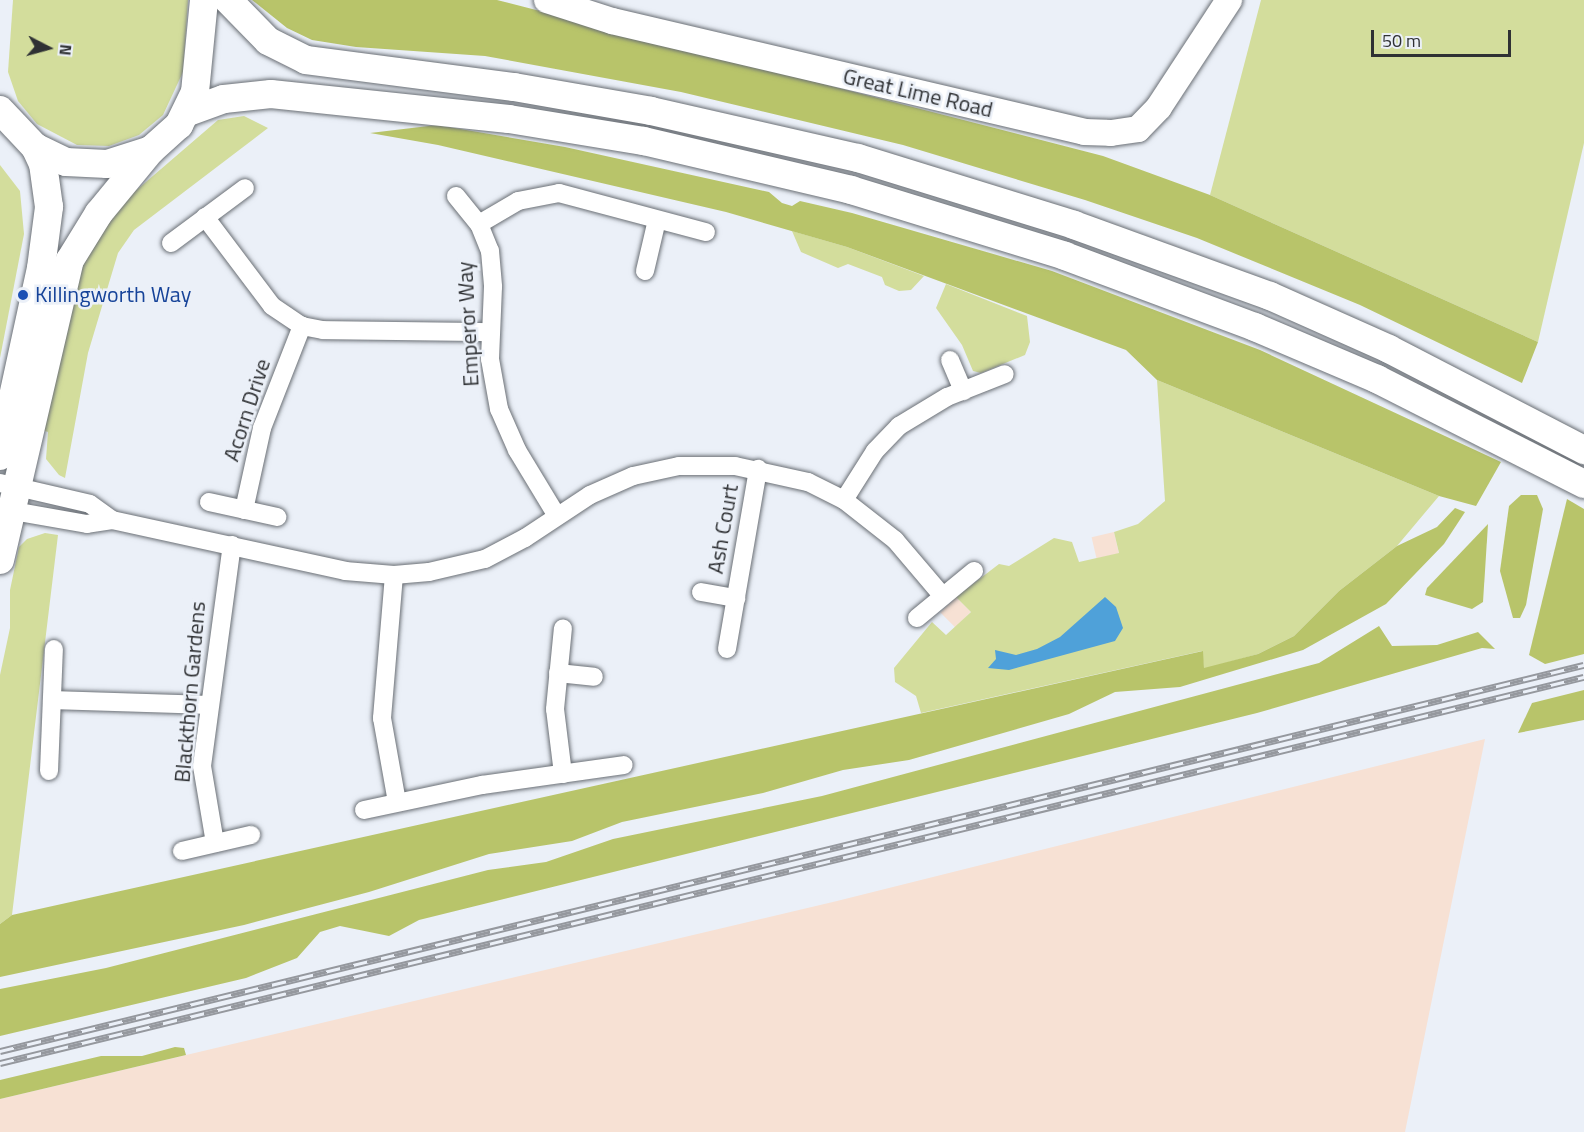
<!DOCTYPE html>
<html>
<head>
<meta charset="utf-8">
<style>
	body { margin:0 }
	#map { position:relative; width:1584px; height:1132px; overflow:hidden; background:#ebf0f8; font-family:"Titillium Web",sans-serif }
	div>[style] { position:absolute }
	.industrial>* { inset:0; background:#f7e1d4; transform-origin:0 0 }
	.green>* { inset:0; background:#d3dd9c }
	.forest>* { inset:0; background:#b8c46a }
	.water>* { inset:0; background:#4fa1d9 }
	.roads { filter:drop-shadow(0 0 2px #6a6f75) drop-shadow(0 0 2px #6a6f75) }
	.minor>* { height:18px; margin:-9px; padding:0 9px; transform-origin:9px; border-radius:9px; background:#fff }
	.secondary>* { height:26px; margin:-13px; padding:0 13px; transform-origin:13px; border-radius:13px; background:#fff }
	.primary>* { height:28px; margin:-14px; padding:0 14px; transform-origin:14px; border-radius:14px; background:#fff }
	.rail>* { height:7px; margin-top:-3.5px; transform-origin:0; background:repeating-linear-gradient(90deg,#ebf0f8 0 14px,#95989e 0 28px); box-sizing:border-box; border-block:2px solid #95989e }
	.dots>* { width:16px; height:16px; translate:-50% -50%; box-sizing:border-box; border:3px solid #ebf0f8; border-radius:50% }
	span { translate:-50% -50%; white-space:nowrap; text-align:center; line-height:1.15; -webkit-text-stroke:5px #ebf0f8; paint-order:stroke }
	.street-label { font-size:22px; color:#2f3134 }
	.transit-label { font-size:22px; color:#164399 }
	.left { translate:0 -50%; text-align:left }
	.north { position:absolute; left:18px; top:18px; width:60px; height:60px; -webkit-text-stroke:4px #ebf0f8; paint-order:stroke; rotate:96deg; font-size:16px; font-weight:700; line-height:24px; text-align:center; color:#2f3134 }
	.north::after { content:''; display:block; margin:auto; width:21px; height:27px; background:#2f3134; clip-path:polygon(50% 0,100% 100%,50% 72%,0 100%) }
	.scale { position:absolute; left:1371px; top:30px; width:140px; height:27px; box-sizing:border-box; border:3px solid #2f3134; border-top:0; padding-left:8px; font-size:18px; line-height:21px; white-space:nowrap; color:#2f3134; -webkit-text-stroke:4px #ebf0f8; paint-order:stroke }
</style>
</head>
<body>
<div id="map">
	<div class="industrial">
		<div style="left:1114px;top:532px;width:22px;height:23px;rotate:77deg"></div>
		<div style="left:956px;top:597px;width:21px;height:22px;rotate:45deg"></div>
		<div style="clip-path:polygon(1485px 739px,1405px 1132px,0 1132px,0 1099px,837px 901px)"></div>
	</div>
	<div class="green">
		<div style="clip-path:polygon(13px 0,188px 0,183px 72px,163px 115px,139px 135px,109px 146px,77px 145px,37px 124px,18px 101px,8px 72px)"></div>
		<div style="clip-path:polygon(1261px 0,1584px 0,1584px 143px,1538px 342px,1210px 195px)"></div>
		<div style="clip-path:polygon(244px 116px,268px 128px,134px 230px,118px 253px,88px 353px,65px 478px,59px 475px,46px 459px,48px 432px,38px 429px,71px 280px,111px 212px,218px 120px)"></div>
		<div style="clip-path:polygon(0 165px,20px 191px,24px 234px,0 358px)"></div>
		<div style="clip-path:polygon(792px 231px,847px 247px,924px 276px,911px 290px,899px 291px,885px 285px,882px 277px,848px 264px,838px 268px,801px 252px)"></div>
		<div style="clip-path:polygon(946px 284px,1027px 316px,1030px 342px,1025px 355px,981px 373px,973px 371px,962px 345px,936px 308px)"></div>
		<div style="clip-path:polygon(1157px 380px,1439px 496px,1397px 546px,1339px 591px,1294px 636px,1258px 654px,1204px 669px,1202px 651px,921px 713px,916px 696px,895px 682px,894px 668px,932px 622px,946px 635px,971px 612px,956px 597px,999px 564px,1009px 566px,1054px 538px,1072px 542px,1079px 562px,1119px 553px,1114px 532px,1138px 524px,1165px 501px)"></div>
		<div style="clip-path:polygon(45px 533px,58px 535px,12px 915px,0 924px,0 675px,10px 628px,10px 590px,19px 547px,27px 539px)"></div>
	</div>
	<div class="forest">
		<div style="clip-path:polygon(252px 0,497px 0,1103px 156px,1210px 195px,1538px 342px,1522px 383px,1360px 305px,1197px 238px,1085px 200px,903px 145px,681px 92px,485px 56px,356px 47px,312px 40px,287px 28px)"></div>
		<div style="clip-path:polygon(437px 125px,565px 147px,769px 192px,782px 203px,792px 206px,800px 201px,852px 213px,1052px 271px,1260px 350px,1501px 462px,1476px 506px,1439px 496px,1157px 380px,1126px 350px,847px 247px,726px 212px,438px 145px,370px 133px)"></div>
		<div style="clip-path:polygon(1521px 495px,1537px 495px,1543px 509px,1526px 605px,1520px 618px,1513px 618px,1500px 571px,1509px 506px)"></div>
		<div style="clip-path:polygon(1567px 499px,1584px 509px,1584px 654px,1545px 664px,1529px 655px)"></div>
		<div style="clip-path:polygon(1455px 508px,1465px 512px,1444px 544px,1386px 604px,1303px 650px,1180px 687px,1115px 692px,1069px 714px,909px 760px,843px 770px,763px 793px,622px 822px,572px 841px,489px 854px,369px 892px,244px 925px,0 977px,0 924px,12px 915px,1203px 651px,1204px 668px,1258px 654px,1294px 636px,1339px 591px,1397px 546px,1437px 527px)"></div>
		<div style="clip-path:polygon(1488px 524px,1483px 602px,1472px 609px,1425px 595px,1427px 588px)"></div>
		<div style="clip-path:polygon(1379px 626px,1392px 646px,1437px 645px,1478px 632px,1495px 649px,1482px 648px,1257px 713px,419px 920px,389px 936px,340px 926px,320px 932px,297px 958px,246px 978px,0 1036px,0 989px,106px 968px,488px 870px,546px 862px,613px 839px,822px 796px,1319px 663px)"></div>
		<div style="clip-path:polygon(1584px 690px,1584px 720px,1518px 733px,1532px 703px)"></div>
		<div style="clip-path:polygon(175px 1047px,184px 1048px,186px 1055px,0 1099px,0 1080px,101px 1056px,142px 1056px)"></div>
	</div>
	<div class="water">
		<div style="clip-path:polygon(1105px 597px,1116px 607px,1123px 628px,1115px 641px,1009px 670px,988px 668px,996px 659px,995px 650px,1016px 655px,1037px 649px,1060px 637px)"></div>
	</div>
	<div class="roads">
		<div class="minor">
			<div style="left:456px;top:196px;width:36px;rotate:51deg"></div>
			<div style="left:479px;top:224px;width:29px;rotate:68deg"></div>
			<div style="left:490px;top:251px;width:36px;rotate:85deg"></div>
			<div style="left:493px;top:287px;width:72px;rotate:92.4deg"></div>
			<div style="left:490px;top:359px;width:51px;rotate:79.8deg"></div>
			<div style="left:499px;top:409px;width:45px;rotate:66.3deg"></div>
			<div style="left:517px;top:450px;width:77px;rotate:58.8deg"></div>
			<div style="left:205px;top:217px;width:111px;rotate:53deg"></div>
			<div style="left:272px;top:306px;width:36px;rotate:34deg"></div>
			<div style="left:302px;top:326px;width:21px;rotate:11deg"></div>
			<div style="left:323px;top:330px;width:166px;rotate:0.7deg"></div>
			<div style="left:479px;top:224px;width:45px;rotate:-30.5deg"></div>
			<div style="left:518px;top:201px;width:42px;rotate:-11deg"></div>
			<div style="left:559px;top:193px;width:152px;rotate:14.9deg"></div>
			<div style="left:171px;top:243px;width:92px;rotate:-36.6deg"></div>
			<div style="left:645px;top:271px;width:52px;rotate:-76.8deg"></div>
			<div style="left:950px;top:360px;width:34px;rotate:67deg"></div>
			<div style="left:0;top:483px;width:92px;rotate:13.1deg"></div>
			<div style="left:90px;top:504px;width:27px;rotate:36deg"></div>
			<div style="left:112px;top:520px;width:25px;rotate:171deg"></div>
			<div style="left:87px;top:524px;width:86px;rotate:-170deg"></div>
			<div style="left:844px;top:500px;width:58px;rotate:-57.7deg"></div>
			<div style="left:875px;top:451px;width:35px;rotate:-46deg"></div>
			<div style="left:899px;top:426px;width:56px;rotate:-31.1deg"></div>
			<div style="left:947px;top:397px;width:62px;rotate:-21.6deg"></div>
			<div style="left:209px;top:502px;width:70px;rotate:12.4deg"></div>
			<div style="left:244px;top:510px;width:84px;rotate:-77.6deg"></div>
			<div style="left:262px;top:428px;width:110px;rotate:-68.6deg"></div>
			<div style="left:112px;top:520px;width:239px;rotate:12.3deg"></div>
			<div style="left:345px;top:571px;width:49px;rotate:4.7deg"></div>
			<div style="left:394px;top:575px;width:35px;rotate:-5deg"></div>
			<div style="left:429px;top:572px;width:57px;rotate:-13.1deg"></div>
			<div style="left:485px;top:559px;width:45px;rotate:-27.7deg"></div>
			<div style="left:525px;top:538px;width:78px;rotate:-33.5deg"></div>
			<div style="left:590px;top:495px;width:47px;rotate:-23.8deg"></div>
			<div style="left:633px;top:476px;width:47px;rotate:-12.3deg"></div>
			<div style="left:679px;top:466px;width:56px"></div>
			<div style="left:735px;top:466px;width:75px;rotate:12.4deg"></div>
			<div style="left:808px;top:482px;width:40px;rotate:26.6deg"></div>
			<div style="left:844px;top:500px;width:65px;rotate:38.1deg"></div>
			<div style="left:895px;top:540px;width:71px;rotate:49.6deg"></div>
			<div style="left:394px;top:575px;width:144px;rotate:94.8deg"></div>
			<div style="left:382px;top:718px;width:85px;rotate:79.9deg"></div>
			<div style="left:701px;top:592px;width:36px;rotate:10deg"></div>
			<div style="left:917px;top:618px;width:74px;rotate:-39.5deg"></div>
			<div style="left:727px;top:649px;width:183px;rotate:-80.2deg"></div>
			<div style="left:558px;top:673px;width:36px;rotate:6deg"></div>
			<div style="left:52px;top:700px;width:157px;rotate:1.8deg"></div>
			<div style="left:49px;top:771px;width:122px;rotate:-87.7deg"></div>
			<div style="left:563px;top:774px;width:65px;rotate:-97deg"></div>
			<div style="left:555px;top:709px;width:81px;rotate:-84.4deg"></div>
			<div style="left:364px;top:810px;width:121px;rotate:-12deg"></div>
			<div style="left:482px;top:785px;width:143px;rotate:-8deg"></div>
			<div style="left:215px;top:843px;width:78px;rotate:-99.6deg"></div>
			<div style="left:202px;top:766px;width:223px;rotate:-82.3deg"></div>
			<div style="left:182px;top:851px;width:71px;rotate:-13.1deg"></div>
		</div>
		<div class="secondary">
			<div style="left:547px;top:0;width:68px;rotate:17.9deg"></div>
			<div style="left:612px;top:21px;width:485px;rotate:13.2deg"></div>
			<div style="left:1084px;top:132px;width:27px;rotate:2deg"></div>
			<div style="left:1111px;top:133px;width:27px;rotate:-8deg"></div>
			<div style="left:1138px;top:129px;width:30px;rotate:-46deg"></div>
			<div style="left:1159px;top:107px;width:128px;rotate:-56.8deg"></div>
		</div>
		<div class="primary">
			<div style="left:228px;top:0;width:57px;rotate:45.7deg"></div>
			<div style="left:268px;top:41px;width:42px;rotate:26.6deg"></div>
			<div style="left:306px;top:60px;width:210px;rotate:7.4deg"></div>
			<div style="left:514px;top:87px;width:139px;rotate:9.9deg"></div>
			<div style="left:651px;top:111px;width:212px;rotate:12.8deg"></div>
			<div style="left:858px;top:158px;width:226px;rotate:17.2deg"></div>
			<div style="left:1074px;top:225px;width:208px;rotate:19.9deg"></div>
			<div style="left:1270px;top:296px;width:130px;rotate:24deg"></div>
			<div style="left:1389px;top:349px;width:220px;rotate:27.4deg"></div>
			<div style="left:0;top:110px;width:51px;rotate:46.6deg"></div>
			<div style="left:35px;top:147px;width:34px;rotate:26deg"></div>
			<div style="left:66px;top:162px;width:41px;rotate:2.8deg"></div>
			<div style="left:107px;top:164px;width:46px;rotate:-17.7deg"></div>
			<div style="left:151px;top:150px;width:38px;rotate:-42deg"></div>
			<div style="left:179px;top:125px;width:37px;rotate:-64deg"></div>
			<div style="left:195px;top:92px;width:92px;rotate:-84.4deg"></div>
			<div style="left:188px;top:112px;width:38px;rotate:-20deg"></div>
			<div style="left:224px;top:99px;width:47px;rotate:-6.1deg"></div>
			<div style="left:271px;top:94px;width:239px;rotate:6deg"></div>
			<div style="left:509px;top:119px;width:137px;rotate:9.3deg"></div>
			<div style="left:644px;top:141px;width:213px;rotate:13.3deg"></div>
			<div style="left:851px;top:190px;width:224px;rotate:17.1deg"></div>
			<div style="left:1065px;top:256px;width:203px;rotate:20.5deg"></div>
			<div style="left:1255px;top:327px;width:133px;rotate:23.1deg"></div>
			<div style="left:1377px;top:379px;width:232px;rotate:26.9deg"></div>
			<div style="left:0;top:456px;width:192px;rotate:-77.7deg"></div>
			<div style="left:41px;top:268px;width:62px;rotate:-82.5deg"></div>
			<div style="left:49px;top:207px;width:43px;rotate:-97.9deg"></div>
			<div style="left:43px;top:164px;width:19px;rotate:-115deg"></div>
			<div style="left:0;top:560px;width:308px;rotate:-76.9deg"></div>
			<div style="left:70px;top:260px;width:55px;rotate:-58.3deg"></div>
			<div style="left:99px;top:213px;width:82px;rotate:-50.5deg"></div>
		</div>
	</div>
	<div class="rail">
		<div style="left:0;top:1051px;width:1630px;rotate:-13.7deg"></div>
		<div style="left:0;top:1063px;width:1630px;rotate:-13.7deg"></div>
	</div>
	<div class="dots">
		<div style="left:23px;top:295px;background:#1a4fb4"></div>
	</div>
	<div class="street-label">
		<span style="left:918px;top:93px;rotate:13deg">Great Lime Road</span>
		<span style="left:468px;top:324px;rotate:-93deg">Emperor Way</span>
		<span style="left:247px;top:410px;rotate:-72deg">Acorn Drive</span>
		<span style="left:723px;top:529px;rotate:-80deg">Ash Court</span>
		<span style="left:190px;top:692px;rotate:-85deg">Blackthorn Gardens</span>
	</div>
	<div class="transit-label">
		<span class="left" style="left:35px;top:295px">Killingworth Way</span>
	</div>
	<div class="north">N</div>
	<div class="scale">50 m</div>
</div>
</body>
</html>
